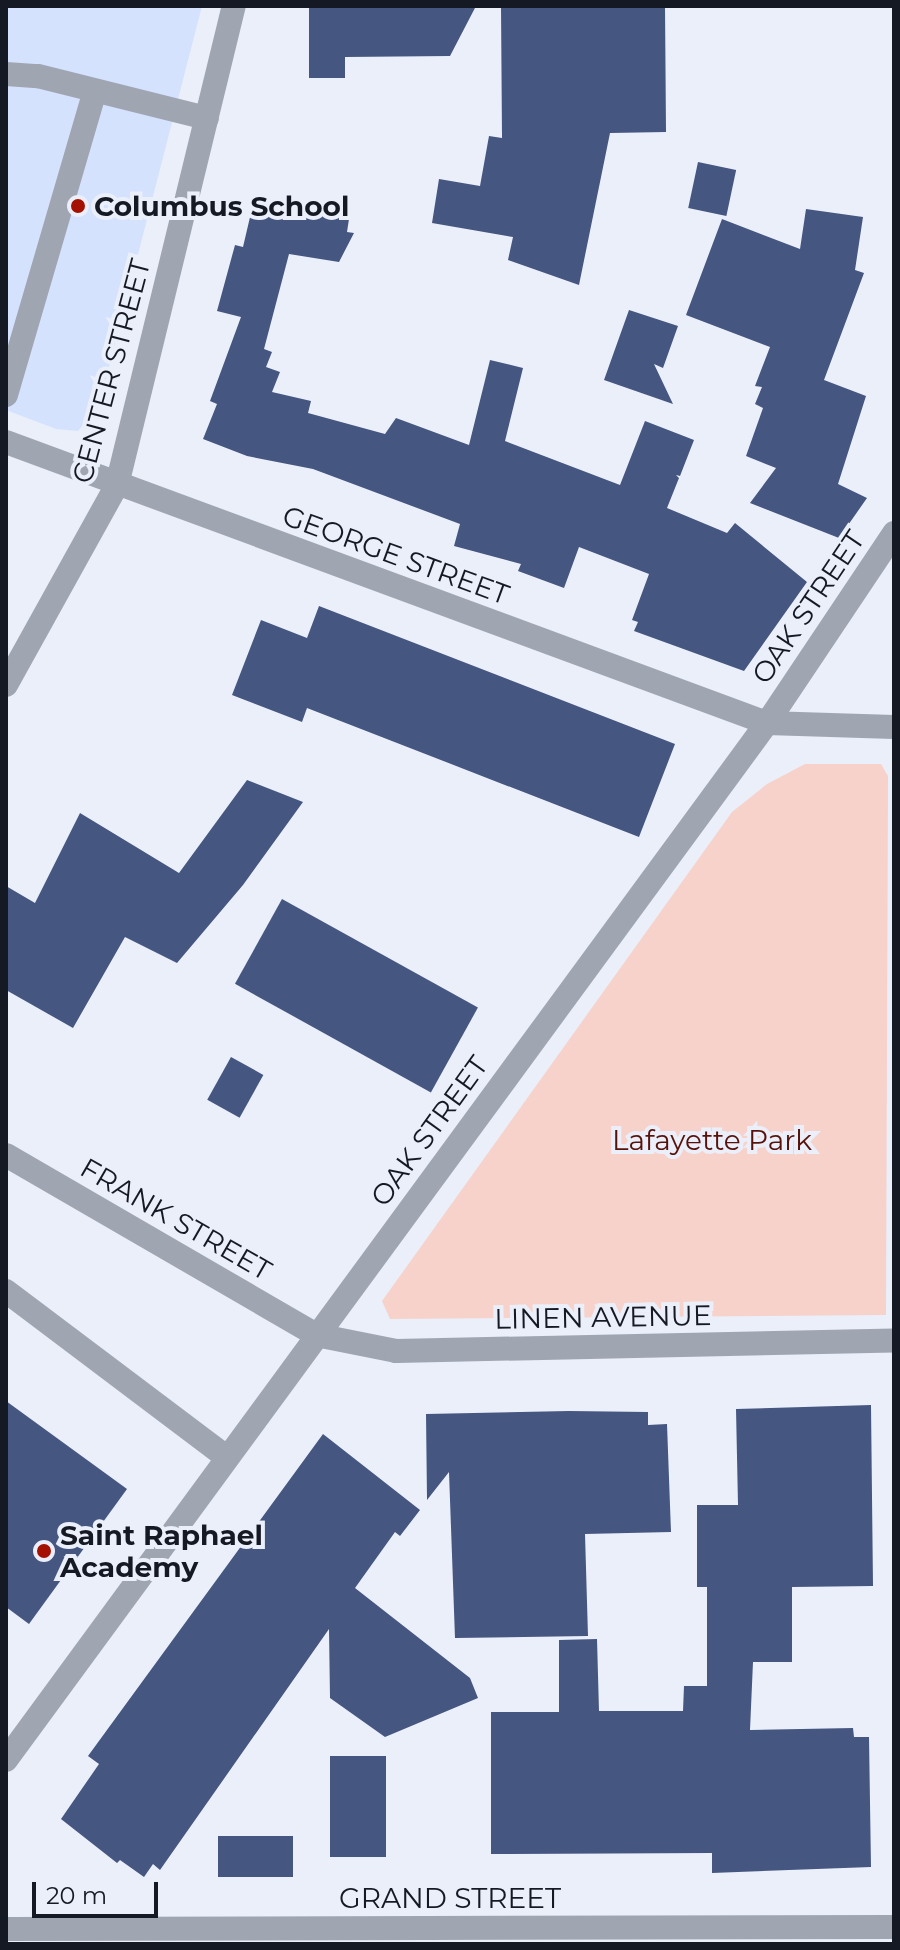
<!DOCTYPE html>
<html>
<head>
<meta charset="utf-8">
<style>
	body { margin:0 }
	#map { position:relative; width:900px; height:1950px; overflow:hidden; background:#eaeffa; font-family:Montserrat,sans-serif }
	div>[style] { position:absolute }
	.built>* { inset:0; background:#d5e2fe }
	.green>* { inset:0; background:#f7d2cb }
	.building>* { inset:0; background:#455681; transform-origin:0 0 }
	.minor>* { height:24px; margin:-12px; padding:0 12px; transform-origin:12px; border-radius:12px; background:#a0a5b2 }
	.dots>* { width:22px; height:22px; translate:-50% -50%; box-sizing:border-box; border:4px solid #eaeffa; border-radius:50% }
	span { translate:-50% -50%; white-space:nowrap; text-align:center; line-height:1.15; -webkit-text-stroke:8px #eaeffa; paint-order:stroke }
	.poi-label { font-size:28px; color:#151923; font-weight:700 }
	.left { translate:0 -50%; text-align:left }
	.street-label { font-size:28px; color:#151923 }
	.park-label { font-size:28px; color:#581209 }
	.frame { position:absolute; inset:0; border:8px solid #151923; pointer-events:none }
	.scale { position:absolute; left:32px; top:1882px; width:126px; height:36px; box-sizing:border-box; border:4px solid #151923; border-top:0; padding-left:10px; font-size:24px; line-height:28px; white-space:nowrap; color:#151923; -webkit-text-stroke:6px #eaeffa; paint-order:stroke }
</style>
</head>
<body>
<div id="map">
	<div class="built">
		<div style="clip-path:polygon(6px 6px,202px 6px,99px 406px,78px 431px,56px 429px,6px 410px)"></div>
	</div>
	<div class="green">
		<div style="clip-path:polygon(805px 764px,881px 764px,888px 776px,886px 1315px,390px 1319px,382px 1301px,732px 812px,767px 784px)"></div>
	</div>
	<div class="building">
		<div style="clip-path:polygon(309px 6px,476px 6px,450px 56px,345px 57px,345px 78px,309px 78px)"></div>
		<div style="clip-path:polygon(501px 6px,665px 6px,666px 132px,610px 133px,579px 285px,508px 260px,513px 237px,432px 223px,439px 179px,480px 186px,489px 136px,502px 138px)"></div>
		<div style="left:698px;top:162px;width:39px;height:47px;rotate:12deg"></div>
		<div style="clip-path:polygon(254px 200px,349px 219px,347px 232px,354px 233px,339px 262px,289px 254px,264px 349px,272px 352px,266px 367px,280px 372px,272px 392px,311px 401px,308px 413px,385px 434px,396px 418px,469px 445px,490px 360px,523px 368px,505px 441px,620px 485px,645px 421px,694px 440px,680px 476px,676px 475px,679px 478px,667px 508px,727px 533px,735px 523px,807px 582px,744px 671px,634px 631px,638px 622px,632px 620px,649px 574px,579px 547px,564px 588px,518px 571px,521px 564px,454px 546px,460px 524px,313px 469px,247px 456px,203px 439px,217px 404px,210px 401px,241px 317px,217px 311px,235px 245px,243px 247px)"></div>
		<div style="clip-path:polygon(806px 209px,863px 217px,855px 270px,864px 273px,824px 380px,866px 396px,838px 484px,867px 498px,839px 538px,750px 503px,776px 468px,746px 456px,763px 408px,755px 404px,762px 387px,755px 386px,770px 347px,686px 315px,722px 219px,800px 249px)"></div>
		<div style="clip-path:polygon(629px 310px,678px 326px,663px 368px,654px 364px,673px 404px,604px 380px)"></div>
		<div style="clip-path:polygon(319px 606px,675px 744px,639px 837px,307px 708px,302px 722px,232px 695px,261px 620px,307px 638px)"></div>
		<div style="clip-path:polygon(247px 780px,303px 802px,243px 885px,177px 963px,125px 937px,73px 1028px,6px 990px,6px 886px,35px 903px,80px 813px,179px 873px)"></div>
		<div style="left:282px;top:899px;width:224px;height:97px;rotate:29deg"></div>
		<div style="left:231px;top:1057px;width:37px;height:49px;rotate:29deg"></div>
		<div style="clip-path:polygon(6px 1401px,127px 1489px,29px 1624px,6px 1607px)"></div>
		<div style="clip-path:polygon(871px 1405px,873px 1586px,792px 1587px,792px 1662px,753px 1662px,750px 1730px,853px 1728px,854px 1737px,869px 1737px,871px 1867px,712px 1873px,712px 1853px,491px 1854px,491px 1712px,559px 1712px,559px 1640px,597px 1639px,599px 1711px,683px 1711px,684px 1686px,707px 1686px,707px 1587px,697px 1587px,697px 1505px,738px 1505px,736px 1409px)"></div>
		<div style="clip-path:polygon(569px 1411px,648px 1412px,648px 1425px,667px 1424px,671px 1532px,585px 1534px,588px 1636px,455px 1638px,449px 1472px,427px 1500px,426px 1414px)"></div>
		<div style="clip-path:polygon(323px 1434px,420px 1510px,400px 1536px,395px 1532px,355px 1588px,470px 1678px,478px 1698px,385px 1737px,330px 1698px,329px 1629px,160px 1870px,153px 1864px,144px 1877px,120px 1860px,117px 1863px,61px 1819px,99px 1764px,88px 1756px)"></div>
		<div style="left:330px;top:1756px;width:56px;height:101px"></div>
		<div style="left:218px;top:1836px;width:75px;height:41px"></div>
	</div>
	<div class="minor">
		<div style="left:6px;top:74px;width:32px;rotate:4deg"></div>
		<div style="left:38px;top:76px;width:174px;rotate:14deg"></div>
		<div style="left:6px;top:395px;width:317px;rotate:-73.7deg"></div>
		<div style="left:6px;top:442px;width:811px;rotate:20.27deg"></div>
		<div style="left:767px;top:723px;width:127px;rotate:1.8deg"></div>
		<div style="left:6px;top:685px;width:229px;rotate:-61deg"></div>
		<div style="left:117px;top:485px;width:493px;rotate:-76.3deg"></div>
		<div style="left:6px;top:1155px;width:358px;rotate:30.1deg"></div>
		<div style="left:316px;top:1335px;width:82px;rotate:11.3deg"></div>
		<div style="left:396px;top:1351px;width:498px;rotate:-1.2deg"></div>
		<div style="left:6px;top:1291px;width:276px;rotate:37deg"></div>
		<div style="left:6px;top:1760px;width:1286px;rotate:-53.73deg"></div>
		<div style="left:767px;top:723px;width:229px;rotate:-56.2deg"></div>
		<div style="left:6px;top:1929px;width:888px;rotate:-0.13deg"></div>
	</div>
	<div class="dots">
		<div style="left:78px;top:206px;background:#a41100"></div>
		<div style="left:44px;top:1551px;background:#a41100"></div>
	</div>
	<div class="poi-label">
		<span class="left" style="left:94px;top:206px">Columbus School</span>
		<span class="left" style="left:60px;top:1551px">Saint Raphael<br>Academy</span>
	</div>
	<div class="street-label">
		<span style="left:111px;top:371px;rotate:-75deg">CENTER STREET</span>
		<span style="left:396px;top:555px;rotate:20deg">GEORGE STREET</span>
		<span style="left:808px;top:607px;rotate:-56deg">OAK STREET</span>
		<span style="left:429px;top:1131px;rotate:-54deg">OAK STREET</span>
		<span style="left:176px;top:1219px;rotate:30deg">FRANK STREET</span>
		<span style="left:603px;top:1317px;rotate:-1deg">LINEN AVENUE</span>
		<span style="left:450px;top:1898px">GRAND STREET</span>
	</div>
	<div class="park-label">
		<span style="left:712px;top:1140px">Lafayette Park</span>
	</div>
	<div class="frame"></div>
	<div class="scale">20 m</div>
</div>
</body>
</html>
